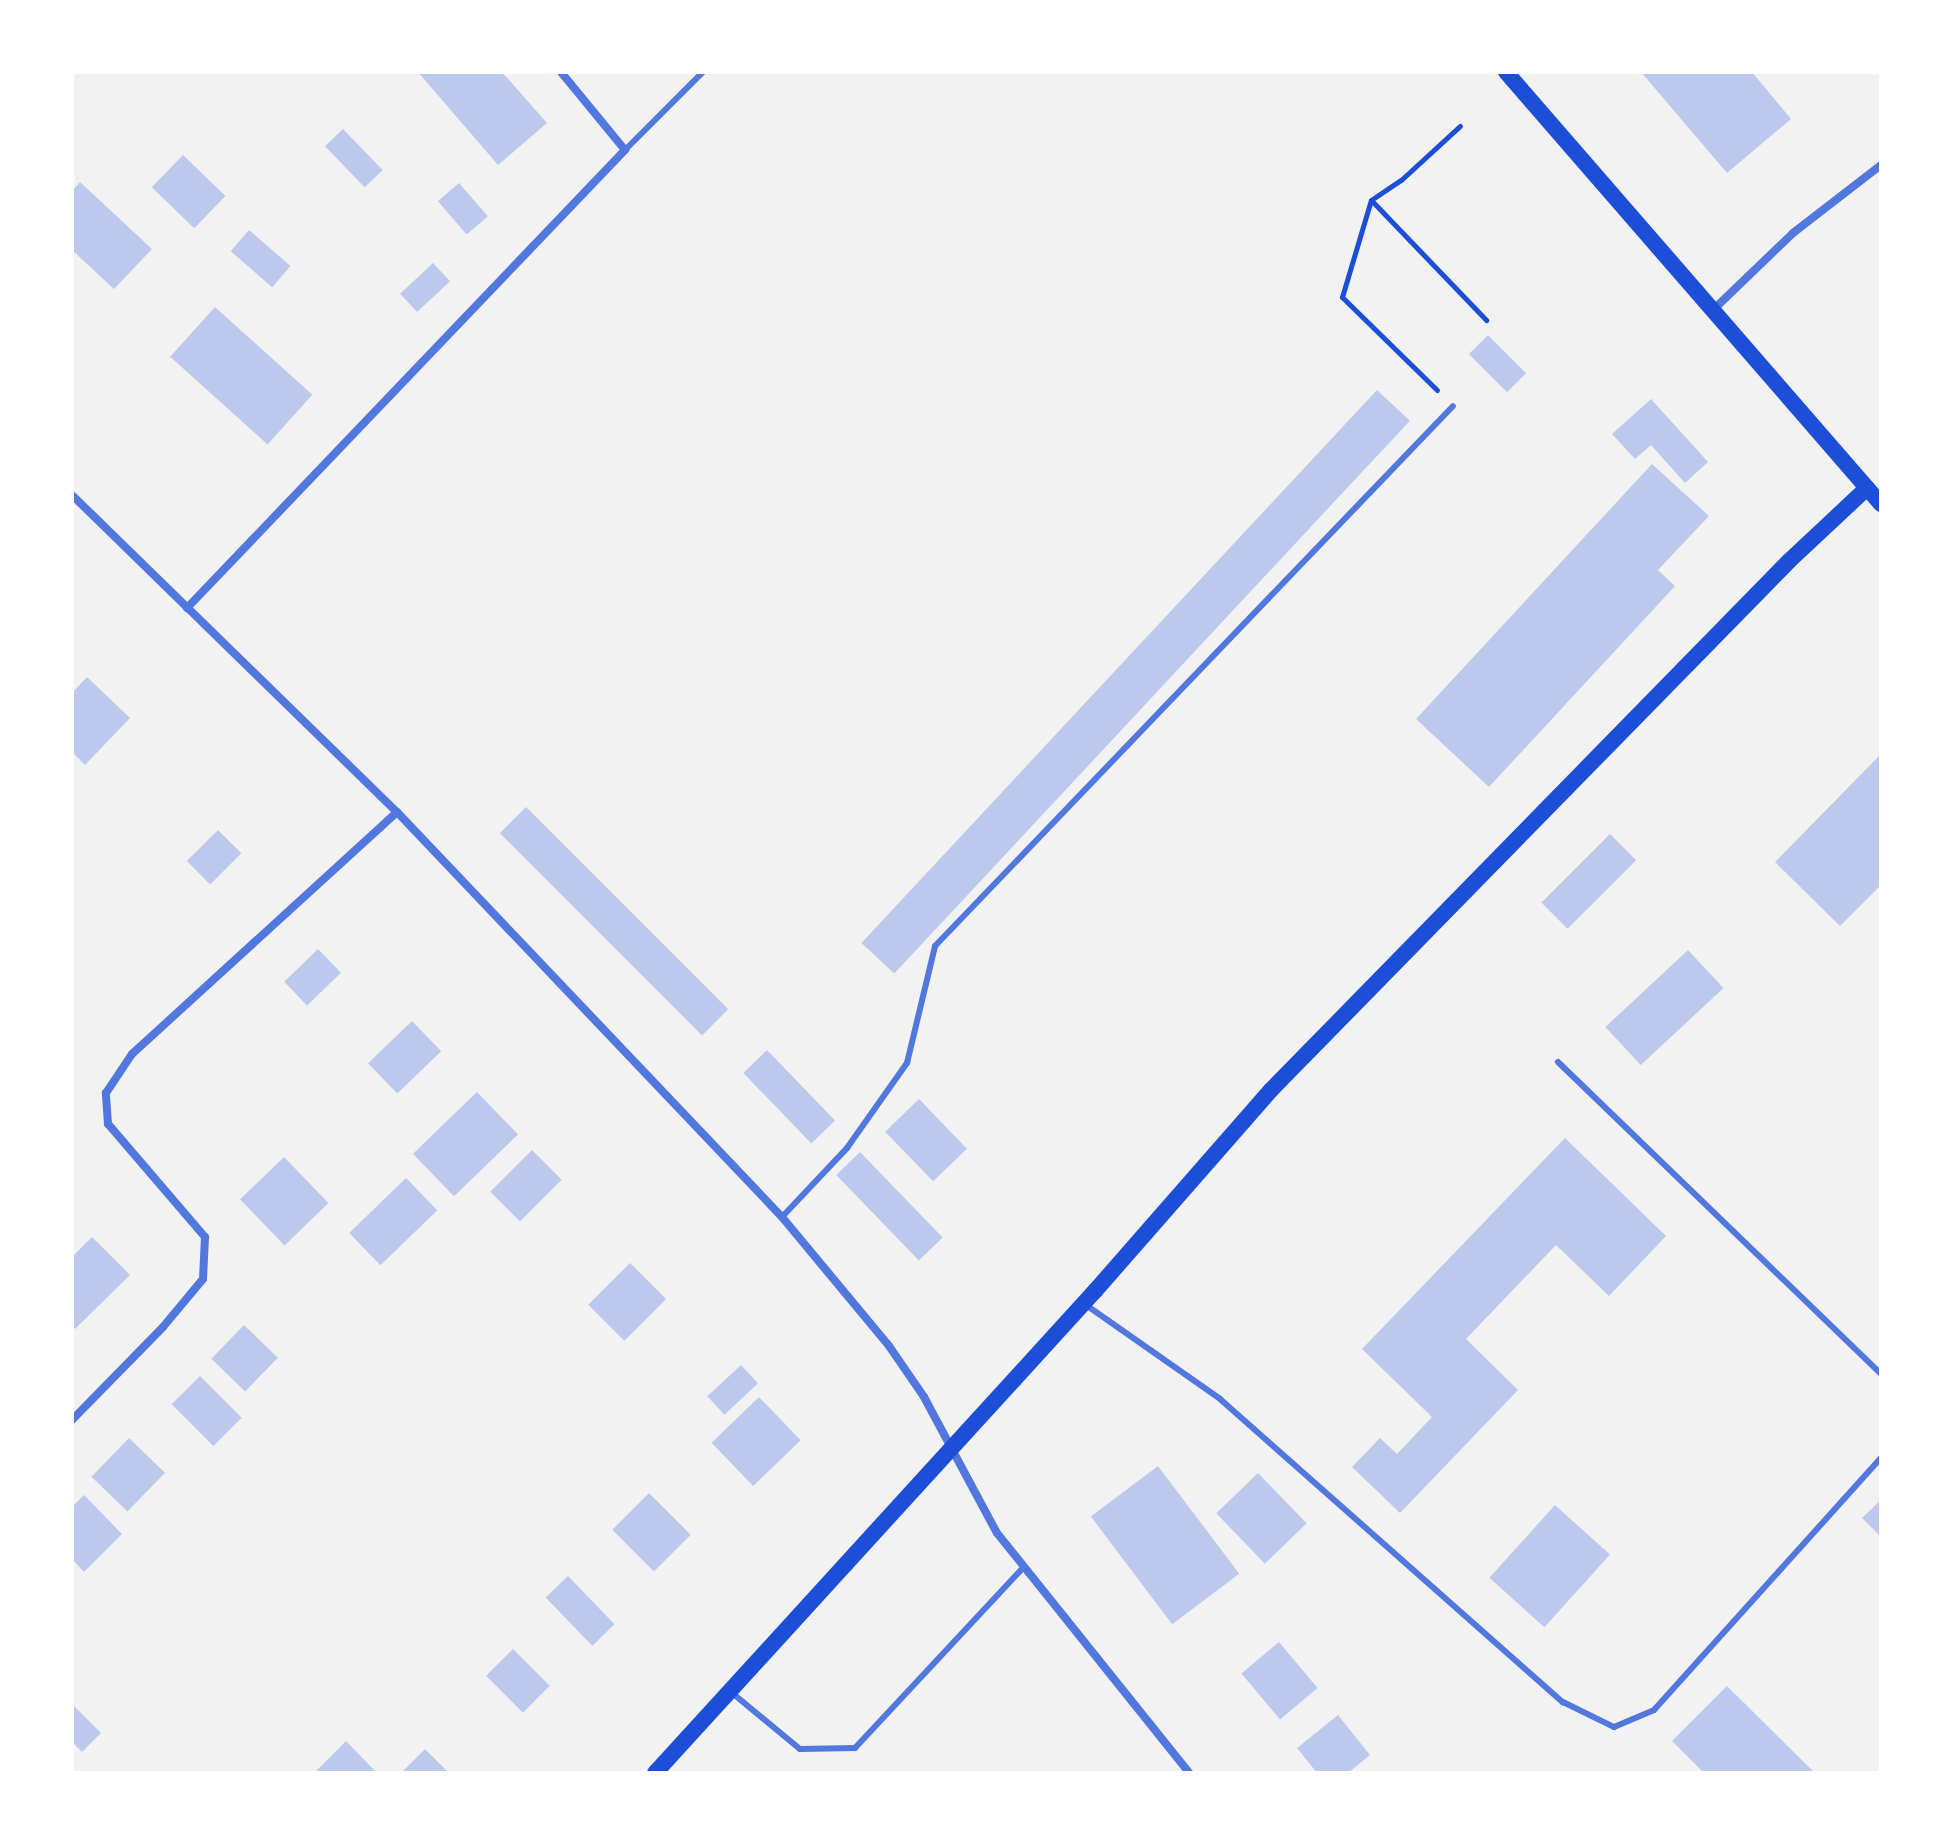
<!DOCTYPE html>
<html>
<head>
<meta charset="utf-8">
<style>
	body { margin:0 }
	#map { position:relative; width:1953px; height:1845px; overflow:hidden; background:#f2f2f2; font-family:"PT Sans Narrow",sans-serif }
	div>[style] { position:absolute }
	.building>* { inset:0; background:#bdc9ec; transform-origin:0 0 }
	.path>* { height:5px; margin:-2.5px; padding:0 2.5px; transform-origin:2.5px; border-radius:2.5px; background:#1d4ed8 }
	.service>* { height:6px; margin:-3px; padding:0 3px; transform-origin:3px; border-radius:3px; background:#5277de }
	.minor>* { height:8px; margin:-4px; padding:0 4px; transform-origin:4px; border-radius:4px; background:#5277de }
	.secondary>* { height:16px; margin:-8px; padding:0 8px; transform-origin:8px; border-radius:8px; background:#1d4ed8 }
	span { translate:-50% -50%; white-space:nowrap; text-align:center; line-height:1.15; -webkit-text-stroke:6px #fff; paint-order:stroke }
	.frame { position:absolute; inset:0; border:74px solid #fff; pointer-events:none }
</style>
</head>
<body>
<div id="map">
	<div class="building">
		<div style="clip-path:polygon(418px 72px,502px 72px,547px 123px,498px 165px)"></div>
		<div style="clip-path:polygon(1641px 72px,1752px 72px,1791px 119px,1727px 173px)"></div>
		<div style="left:343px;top:129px;width:57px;height:25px;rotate:46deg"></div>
		<div style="left:183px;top:155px;width:59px;height:45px;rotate:44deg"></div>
		<div style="clip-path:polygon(80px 182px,152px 249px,114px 289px,72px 250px,72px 191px)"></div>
		<div style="left:459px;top:183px;width:44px;height:28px;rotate:49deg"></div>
		<div style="left:249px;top:230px;width:55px;height:28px;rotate:41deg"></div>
		<div style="left:433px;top:263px;width:25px;height:45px;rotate:47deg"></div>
		<div style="left:215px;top:307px;width:131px;height:67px;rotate:42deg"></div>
		<div style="left:1488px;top:335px;width:54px;height:27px;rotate:45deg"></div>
		<div style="left:1377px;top:390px;width:45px;height:756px;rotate:43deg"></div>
		<div style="clip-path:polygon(1651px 399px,1708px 462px,1685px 483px,1651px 445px,1635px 459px,1612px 434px)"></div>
		<div style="clip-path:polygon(1652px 464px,1709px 516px,1658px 570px,1675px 586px,1489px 787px,1416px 719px)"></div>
		<div style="clip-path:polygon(87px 677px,130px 718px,85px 765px,72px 752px,72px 693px)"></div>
		<div style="clip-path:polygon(1881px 754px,1881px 885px,1840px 926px,1775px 862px)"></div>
		<div style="left:526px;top:807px;width:286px;height:37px;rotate:45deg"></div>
		<div style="left:218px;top:830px;width:33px;height:44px;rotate:45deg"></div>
		<div style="left:1610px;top:834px;width:37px;height:97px;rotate:45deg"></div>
		<div style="left:318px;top:949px;width:33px;height:47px;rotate:46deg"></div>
		<div style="left:1688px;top:950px;width:52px;height:113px;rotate:47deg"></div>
		<div style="left:412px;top:1021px;width:42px;height:61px;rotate:46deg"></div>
		<div style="left:767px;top:1050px;width:98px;height:33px;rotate:46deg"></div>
		<div style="left:477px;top:1092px;width:59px;height:89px;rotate:46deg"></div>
		<div style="left:919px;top:1099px;width:69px;height:47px;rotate:46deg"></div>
		<div style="clip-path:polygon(1565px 1138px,1666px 1236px,1609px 1296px,1556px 1245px,1466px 1339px,1518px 1390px,1400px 1513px,1352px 1467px,1380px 1438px,1397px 1454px,1432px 1417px,1362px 1349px)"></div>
		<div style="left:532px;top:1150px;width:42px;height:59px;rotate:45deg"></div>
		<div style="left:860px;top:1152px;width:119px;height:33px;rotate:46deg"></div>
		<div style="left:284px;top:1157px;width:64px;height:61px;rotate:46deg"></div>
		<div style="left:406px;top:1178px;width:45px;height:79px;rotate:46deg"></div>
		<div style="clip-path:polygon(92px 1237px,130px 1275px,75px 1329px,72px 1326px,72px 1257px)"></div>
		<div style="left:630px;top:1263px;width:51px;height:59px;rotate:45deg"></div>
		<div style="left:244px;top:1325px;width:47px;height:47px;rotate:44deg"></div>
		<div style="left:741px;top:1365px;width:25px;height:46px;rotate:47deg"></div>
		<div style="left:200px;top:1376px;width:59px;height:40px;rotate:45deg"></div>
		<div style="left:759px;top:1397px;width:60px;height:66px;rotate:46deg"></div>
		<div style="left:129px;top:1438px;width:50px;height:54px;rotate:44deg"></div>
		<div style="left:1158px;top:1466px;width:135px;height:84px;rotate:53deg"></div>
		<div style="left:1258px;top:1473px;width:70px;height:58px;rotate:46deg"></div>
		<div style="left:649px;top:1493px;width:59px;height:52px;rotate:45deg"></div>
		<div style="clip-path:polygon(84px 1495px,122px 1534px,84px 1572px,72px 1559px,72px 1507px)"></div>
		<div style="clip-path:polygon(1881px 1500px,1881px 1537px,1862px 1518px)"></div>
		<div style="left:1555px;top:1505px;width:74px;height:98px;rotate:42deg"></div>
		<div style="left:568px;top:1576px;width:67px;height:31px;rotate:46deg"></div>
		<div style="left:1279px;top:1642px;width:60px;height:49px;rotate:50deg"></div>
		<div style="left:513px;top:1649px;width:52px;height:38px;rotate:45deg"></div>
		<div style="clip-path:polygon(1727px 1686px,1815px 1773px,1704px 1773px,1672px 1741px)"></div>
		<div style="clip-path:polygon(72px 1704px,101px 1733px,82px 1752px,72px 1742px)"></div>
		<div style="clip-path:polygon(1338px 1715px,1370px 1755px,1348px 1773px,1317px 1773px,1297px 1748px)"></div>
		<div style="clip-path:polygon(346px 1741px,377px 1773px,314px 1773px)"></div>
		<div style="clip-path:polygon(425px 1749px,449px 1773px,401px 1773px)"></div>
	</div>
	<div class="path">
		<div style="left:1372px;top:201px;width:165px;rotate:46.2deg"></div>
		<div style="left:1437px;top:390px;width:133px;rotate:-135.6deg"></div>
		<div style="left:1342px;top:297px;width:101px;rotate:-73.4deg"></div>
		<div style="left:1371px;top:200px;width:36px;rotate:-34deg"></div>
		<div style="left:1401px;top:180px;width:80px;rotate:-42.5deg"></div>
	</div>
	<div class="service">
		<div style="left:625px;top:150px;width:110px;rotate:-45deg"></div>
		<div style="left:1558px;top:1062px;width:449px;rotate:44deg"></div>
		<div style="left:782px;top:1217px;width:95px;rotate:-46.7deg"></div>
		<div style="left:847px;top:1148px;width:104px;rotate:-54.8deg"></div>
		<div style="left:907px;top:1063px;width:120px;rotate:-76.5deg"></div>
		<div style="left:935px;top:946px;width:748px;rotate:-46.19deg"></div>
		<div style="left:1086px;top:1305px;width:164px;rotate:35deg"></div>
		<div style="left:1220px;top:1399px;width:458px;rotate:41.5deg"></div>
		<div style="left:1563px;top:1702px;width:57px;rotate:26.1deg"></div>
		<div style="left:1614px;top:1727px;width:43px;rotate:-23deg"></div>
		<div style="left:1654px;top:1710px;width:339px;rotate:-48deg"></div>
		<div style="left:731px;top:1692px;width:89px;rotate:39.6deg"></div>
		<div style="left:800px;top:1749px;width:55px;rotate:-1deg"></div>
		<div style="left:855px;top:1748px;width:248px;rotate:-47deg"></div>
	</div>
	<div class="minor">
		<div style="left:1713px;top:310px;width:111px;rotate:-43.9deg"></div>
		<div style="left:1793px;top:233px;width:111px;rotate:-37.7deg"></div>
		<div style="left:72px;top:495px;width:454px;rotate:44.3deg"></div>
		<div style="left:397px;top:812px;width:559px;rotate:46.45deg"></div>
		<div style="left:782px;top:1217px;width:168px;rotate:50.3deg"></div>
		<div style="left:889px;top:1346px;width:62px;rotate:55.5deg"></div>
		<div style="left:924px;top:1397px;width:154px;rotate:61.8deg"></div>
		<div style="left:997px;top:1533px;width:307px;rotate:51.3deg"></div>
		<div style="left:187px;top:608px;width:634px;rotate:-46.28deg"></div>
		<div style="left:625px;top:150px;width:101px;rotate:-129.4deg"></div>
		<div style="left:72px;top:1420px;width:130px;rotate:-45.6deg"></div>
		<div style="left:163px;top:1327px;width:62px;rotate:-50.2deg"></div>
		<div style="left:203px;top:1279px;width:42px;rotate:-87.3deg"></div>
		<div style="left:205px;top:1237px;width:149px;rotate:-130.6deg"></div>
		<div style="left:108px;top:1124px;width:31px;rotate:-94deg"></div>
		<div style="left:106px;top:1093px;width:47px;rotate:-56.3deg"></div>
		<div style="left:132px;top:1054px;width:359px;rotate:-42.4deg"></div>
	</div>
	<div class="secondary">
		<div style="left:1506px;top:72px;width:572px;rotate:49.04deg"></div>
		<div style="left:655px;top:1773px;width:653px;rotate:-47.61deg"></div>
		<div style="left:1095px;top:1291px;width:267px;rotate:-48.8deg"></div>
		<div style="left:1271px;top:1090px;width:740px;rotate:-45.6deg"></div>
		<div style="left:1789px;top:561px;width:107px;rotate:-43.1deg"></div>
	</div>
	<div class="frame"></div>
</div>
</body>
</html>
